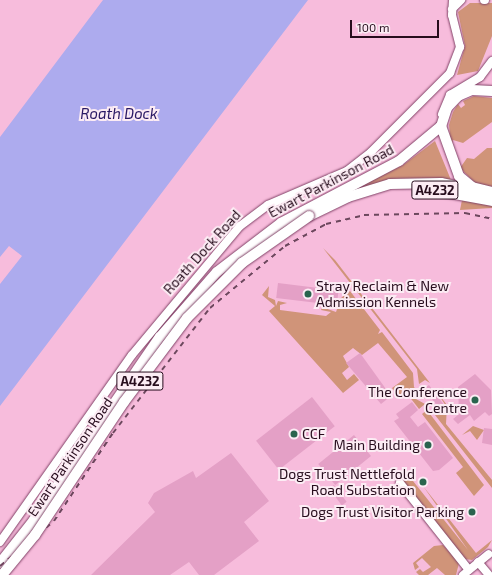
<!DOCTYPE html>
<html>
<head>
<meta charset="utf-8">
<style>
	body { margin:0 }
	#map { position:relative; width:492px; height:575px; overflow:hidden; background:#f7bcdc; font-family:"Exo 2",sans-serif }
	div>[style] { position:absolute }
	.green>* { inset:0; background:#d09479 }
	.water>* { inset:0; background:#adabee }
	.building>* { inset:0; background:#e4a0c6; transform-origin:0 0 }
	.roads { filter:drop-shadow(0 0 1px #814267) drop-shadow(0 0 1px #814267) }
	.minor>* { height:8px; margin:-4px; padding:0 4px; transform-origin:4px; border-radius:4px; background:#fff }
	.major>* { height:10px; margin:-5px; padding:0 5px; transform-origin:5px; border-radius:5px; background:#fff }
	.rail>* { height:2px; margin-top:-1px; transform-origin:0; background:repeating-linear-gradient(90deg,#6c475d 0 5px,transparent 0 10px) }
	.bridges { filter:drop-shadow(0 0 1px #814267) drop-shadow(0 0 1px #814267) }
	.major-bridge>* { height:10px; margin:-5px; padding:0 5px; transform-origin:5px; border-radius:5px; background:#fff }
	.dots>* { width:11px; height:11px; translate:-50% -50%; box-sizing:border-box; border:2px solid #fcecf4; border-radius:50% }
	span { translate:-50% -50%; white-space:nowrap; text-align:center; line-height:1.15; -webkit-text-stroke:4px #fcecf4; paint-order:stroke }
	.shield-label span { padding:1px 3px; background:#fcecf4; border:1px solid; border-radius:3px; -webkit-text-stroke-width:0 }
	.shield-label { font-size:13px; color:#270d1d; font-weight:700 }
	.street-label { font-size:14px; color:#270d1d }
	.poi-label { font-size:14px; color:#270d1d }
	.left { translate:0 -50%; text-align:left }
	.right { translate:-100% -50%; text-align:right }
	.water-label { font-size:15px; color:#291864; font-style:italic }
	.scale { position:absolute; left:350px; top:20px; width:89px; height:18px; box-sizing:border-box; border:2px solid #270d1d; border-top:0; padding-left:5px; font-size:12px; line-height:14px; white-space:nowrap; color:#270d1d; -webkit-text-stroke:3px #fcecf4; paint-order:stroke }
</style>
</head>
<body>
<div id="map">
	<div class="green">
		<div style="clip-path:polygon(470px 3px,492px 3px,492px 36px,478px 71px,457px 75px,465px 46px,458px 12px)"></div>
		<div style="clip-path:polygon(474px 96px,492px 98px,492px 122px,463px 143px,453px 140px,451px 146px,449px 125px,453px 112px,458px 104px,461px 108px,465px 105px,463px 101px)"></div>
		<div style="clip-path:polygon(435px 141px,451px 180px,405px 179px,353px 190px,403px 165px)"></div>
		<div style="clip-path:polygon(487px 148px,492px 148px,492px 187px,476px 184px,460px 168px,467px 158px,474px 159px)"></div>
		<div style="clip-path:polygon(462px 200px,492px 206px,492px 208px,460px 210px)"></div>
		<div style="clip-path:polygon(323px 248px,335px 260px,430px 383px,425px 380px,419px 384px,417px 369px)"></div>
		<div style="clip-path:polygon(269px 286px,268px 297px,275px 300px,276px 306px,278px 301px,287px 303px,280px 305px,280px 310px,326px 316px,331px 312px,321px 310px,322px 307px,336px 312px,341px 298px,350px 291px,380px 330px,378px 334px,382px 332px,413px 373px,414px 387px,420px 395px,416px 399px,425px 404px,419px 409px,405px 391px,398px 396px,392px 388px,407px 377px,378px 343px,362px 355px,353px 348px,343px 356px,349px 367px,342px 373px,347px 380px,354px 374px,359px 380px,343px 393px,269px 311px,275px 306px,262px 295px)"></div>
		<div style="clip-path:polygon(434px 388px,447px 405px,446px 424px,492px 480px,492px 488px,435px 415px,446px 406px)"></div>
		<div style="clip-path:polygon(427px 410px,484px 485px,474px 496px,456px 473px,463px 467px,422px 414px)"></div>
		<div style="clip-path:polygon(473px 426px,484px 430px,477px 440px,470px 431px,462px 435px)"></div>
		<div style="clip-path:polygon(409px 476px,468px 550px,423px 486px,476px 553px,492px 540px,488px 547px,472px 560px,465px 559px,403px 481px)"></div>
		<div style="clip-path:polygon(443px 545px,459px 563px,456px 575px,445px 575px,437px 568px,428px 575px,419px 575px,416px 572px,420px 569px,423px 572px,431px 567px,422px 558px,416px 563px,419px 567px,415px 570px,413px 563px,434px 546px)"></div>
	</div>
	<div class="water">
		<div style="clip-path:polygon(103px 0,308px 0,0 406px,0 284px,22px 256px,9px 246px,0 257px,0 137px)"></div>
	</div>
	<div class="building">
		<div style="left:278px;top:283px;width:61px;height:15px;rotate:7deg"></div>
		<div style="clip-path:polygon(360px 353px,391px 396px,381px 404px,346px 363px)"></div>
		<div style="clip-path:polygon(475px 374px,491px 390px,492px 414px,489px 416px,485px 412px,474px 421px,470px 415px,458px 424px,453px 419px,459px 414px,458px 387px)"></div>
		<div style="left:429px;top:385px;width:26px;height:6px;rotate:53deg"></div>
		<div style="left:312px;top:397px;width:37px;height:71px;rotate:52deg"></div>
		<div style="clip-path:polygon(412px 402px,418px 410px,410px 417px,418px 427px,425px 422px,453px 458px,439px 470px,433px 471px,394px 421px,399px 418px,396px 414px)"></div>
		<div style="clip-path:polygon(484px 428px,492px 429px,492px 445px,482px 443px)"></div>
		<div style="left:354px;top:435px;width:27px;height:46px;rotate:51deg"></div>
		<div style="clip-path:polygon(231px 453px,269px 501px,244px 522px,259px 541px,214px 575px,199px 575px,189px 562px,170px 575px,91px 575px,155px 512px,148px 503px,154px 493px,193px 471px,196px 478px)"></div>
		<div style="left:334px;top:485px;width:21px;height:6px;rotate:53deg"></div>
	</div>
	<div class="roads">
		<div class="minor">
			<div style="left:484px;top:0;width:1px"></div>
			<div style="left:452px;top:9px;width:13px;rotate:-45deg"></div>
			<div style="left:442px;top:114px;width:21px;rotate:-67deg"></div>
			<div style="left:450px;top:95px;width:35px;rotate:-31deg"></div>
			<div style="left:480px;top:77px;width:20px;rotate:-53deg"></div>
			<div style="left:400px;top:483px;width:111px;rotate:51.6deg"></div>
			<div style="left:0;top:542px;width:229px;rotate:-54.8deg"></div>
			<div style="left:132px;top:355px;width:168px;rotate:-50.1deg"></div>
			<div style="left:240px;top:226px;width:35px;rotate:-37deg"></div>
			<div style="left:268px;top:205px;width:86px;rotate:-23.3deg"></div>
			<div style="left:347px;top:171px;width:31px;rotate:-38deg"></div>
			<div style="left:371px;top:152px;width:112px;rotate:-45deg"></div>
			<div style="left:450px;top:73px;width:28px;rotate:-69deg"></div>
			<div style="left:460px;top:47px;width:33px;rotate:-104deg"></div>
			<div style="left:452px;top:15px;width:15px;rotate:-86deg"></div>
			<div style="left:478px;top:562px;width:17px;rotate:50deg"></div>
			<div style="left:463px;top:575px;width:33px;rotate:-39deg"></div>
		</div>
		<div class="major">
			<div style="left:492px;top:91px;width:20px;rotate:-177deg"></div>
			<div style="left:472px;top:90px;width:15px;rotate:157deg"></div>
			<div style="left:458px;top:96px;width:16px;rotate:133deg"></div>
			<div style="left:447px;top:108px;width:19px;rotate:108deg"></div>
			<div style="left:441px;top:126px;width:53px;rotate:70.2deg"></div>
			<div style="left:459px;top:176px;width:17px;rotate:40deg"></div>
			<div style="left:472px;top:187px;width:21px;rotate:14deg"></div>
			<div style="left:422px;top:188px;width:71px;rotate:10.5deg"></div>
			<div style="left:309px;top:216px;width:43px;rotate:-26deg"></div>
			<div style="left:348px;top:197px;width:44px;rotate:-17.2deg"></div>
			<div style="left:390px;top:184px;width:51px;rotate:-1.1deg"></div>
			<div style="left:441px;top:183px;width:41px;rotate:11.3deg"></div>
			<div style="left:0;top:563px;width:55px;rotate:-51.7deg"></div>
			<div style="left:34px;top:520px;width:222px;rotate:-55.5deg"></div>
			<div style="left:160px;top:337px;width:86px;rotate:-48.8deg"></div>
			<div style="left:217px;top:272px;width:81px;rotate:-37.4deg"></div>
			<div style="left:281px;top:223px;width:133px;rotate:-27.7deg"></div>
			<div style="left:399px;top:161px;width:55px;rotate:-39.8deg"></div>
		</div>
	</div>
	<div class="rail">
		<div style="left:0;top:566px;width:70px;rotate:-39.8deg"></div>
		<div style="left:54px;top:521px;width:106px;rotate:-56.2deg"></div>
		<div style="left:113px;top:433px;width:158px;rotate:-52.2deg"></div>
		<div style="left:210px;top:308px;width:97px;rotate:-39.6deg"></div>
		<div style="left:285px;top:246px;width:47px;rotate:-28.2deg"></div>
		<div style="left:326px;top:224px;width:39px;rotate:-13deg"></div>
		<div style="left:364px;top:215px;width:101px;rotate:-1.1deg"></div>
		<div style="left:465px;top:213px;width:25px;rotate:12deg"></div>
	</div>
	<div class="bridges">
		<div class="major-bridge">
			<div style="left:2px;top:575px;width:52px;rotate:-50.5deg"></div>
			<div style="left:35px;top:535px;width:160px;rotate:-56.2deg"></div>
			<div style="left:124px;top:402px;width:105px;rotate:-53.1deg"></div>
			<div style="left:187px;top:318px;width:78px;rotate:-45deg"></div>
			<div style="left:242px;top:263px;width:82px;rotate:-35deg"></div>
		</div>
	</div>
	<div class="dots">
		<div style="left:308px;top:294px;background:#2a644e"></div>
		<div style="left:475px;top:400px;background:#2a644e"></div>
		<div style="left:294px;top:434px;background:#2a644e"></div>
		<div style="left:428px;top:445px;background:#2a644e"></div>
		<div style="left:423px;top:482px;background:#2a644e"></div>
		<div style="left:472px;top:512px;background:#2a644e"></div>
	</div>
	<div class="shield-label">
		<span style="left:435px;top:190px">A4232</span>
		<span style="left:140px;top:381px">A4232</span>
	</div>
	<div class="street-label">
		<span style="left:331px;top:181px;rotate:-28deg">Ewart Parkinson Road</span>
		<span style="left:202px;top:252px;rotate:-48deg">Roath Dock Road</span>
		<span style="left:70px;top:457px;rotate:-56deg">Ewart Parkinson Road</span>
	</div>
	<div class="poi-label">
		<span class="left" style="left:316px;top:294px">Stray Reclaim &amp; New<br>Admission Kennels</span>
		<span class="right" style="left:467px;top:400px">The Conference<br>Centre</span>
		<span class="left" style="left:302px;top:434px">CCF</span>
		<span class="right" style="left:420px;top:445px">Main Building</span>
		<span class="right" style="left:415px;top:482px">Dogs Trust Nettlefold<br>Road Substation</span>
		<span class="right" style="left:464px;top:512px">Dogs Trust Visitor Parking</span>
	</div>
	<div class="water-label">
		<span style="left:119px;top:114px">Roath Dock</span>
	</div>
	<div class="scale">100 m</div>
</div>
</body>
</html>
